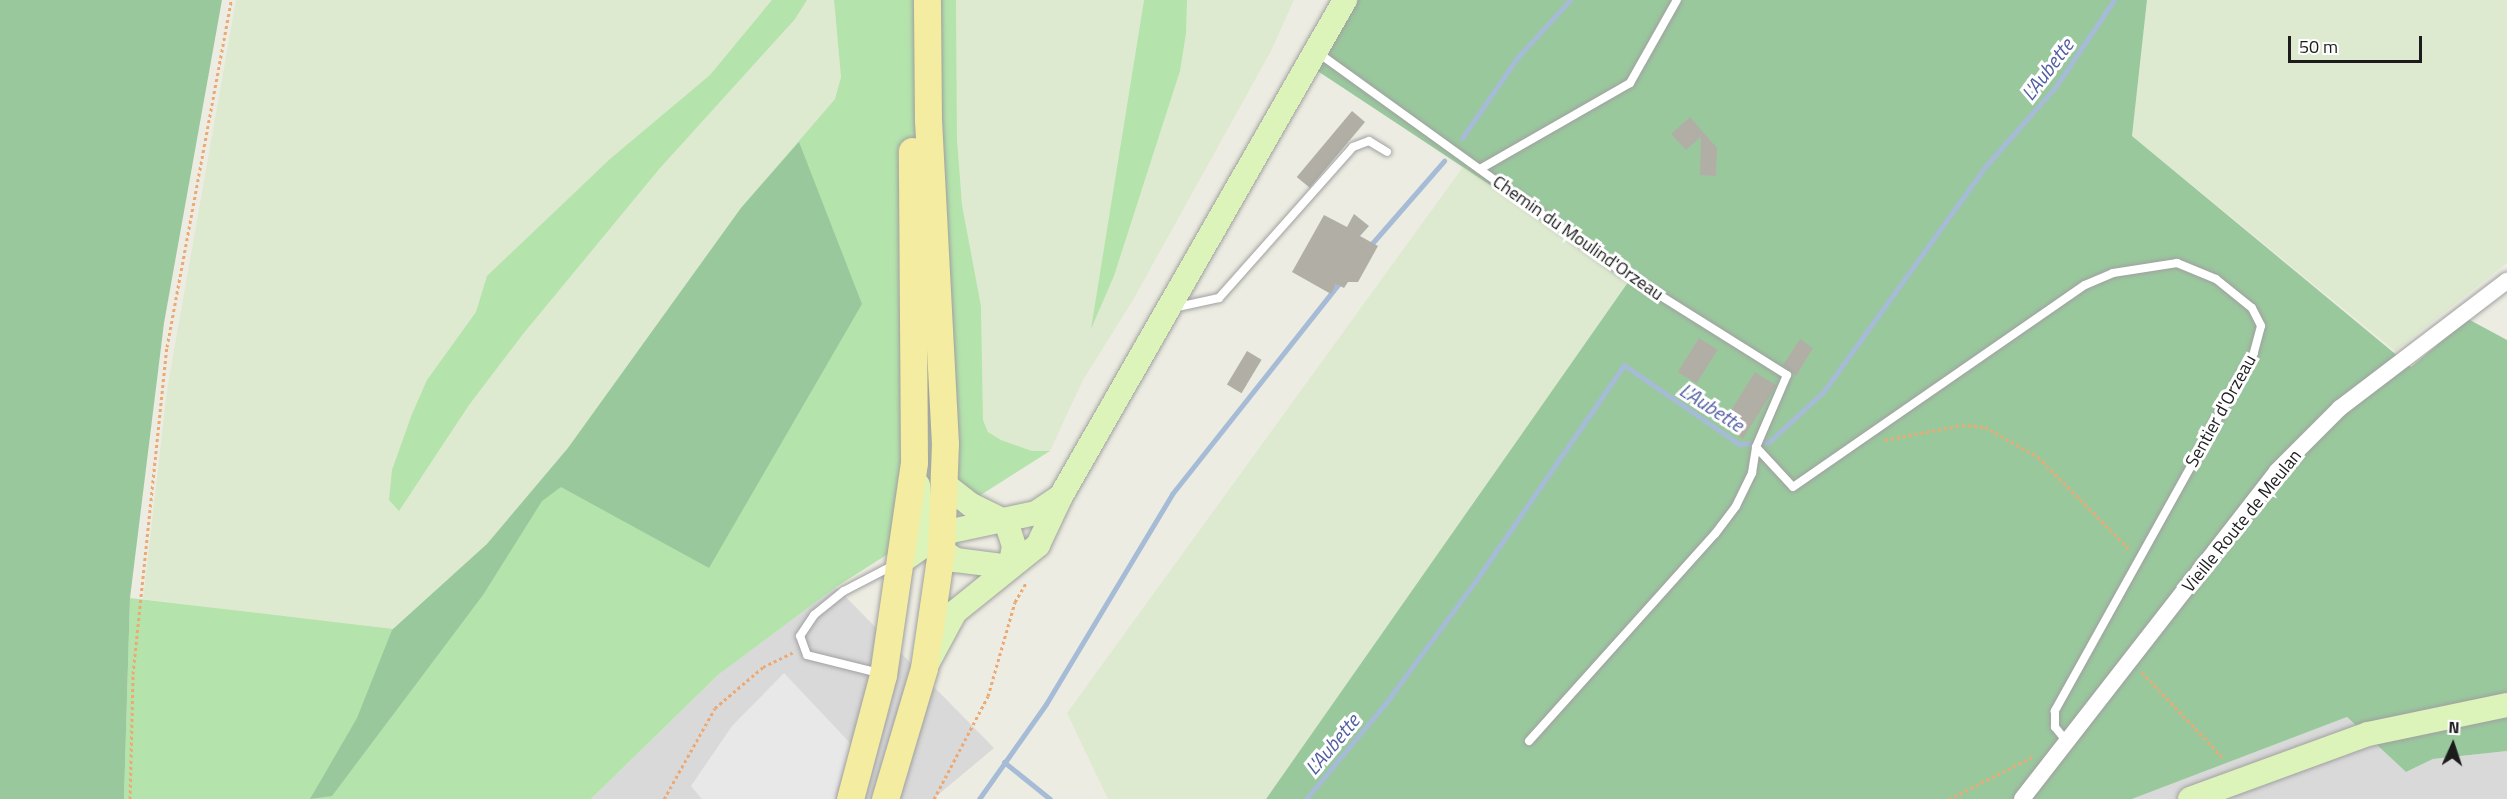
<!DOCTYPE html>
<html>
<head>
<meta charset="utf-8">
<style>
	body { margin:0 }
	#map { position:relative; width:2507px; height:799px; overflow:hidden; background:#ecece2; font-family:"Titillium Web",sans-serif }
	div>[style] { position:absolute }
	.residential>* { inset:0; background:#dad9d9 }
	.farmland>* { inset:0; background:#deeacf }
	.grass>* { inset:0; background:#b4e3ac }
	.forest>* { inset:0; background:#9ac89d }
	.parking>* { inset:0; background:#e8e8e8 }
	.stream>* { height:5px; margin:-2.5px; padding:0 2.5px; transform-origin:2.5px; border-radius:2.5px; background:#a6bbd6 }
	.building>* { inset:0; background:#b1afa5; transform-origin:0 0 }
	.path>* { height:3px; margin-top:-1.5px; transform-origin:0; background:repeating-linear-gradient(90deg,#eda973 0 3px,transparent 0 6px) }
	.roads { filter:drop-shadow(0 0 2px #a0a0a0) drop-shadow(0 0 2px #a0a0a0) }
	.lane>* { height:8px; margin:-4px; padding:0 4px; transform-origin:4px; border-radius:4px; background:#fff }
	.street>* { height:16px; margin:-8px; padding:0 8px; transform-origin:8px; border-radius:8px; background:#fff }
	.secondary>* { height:24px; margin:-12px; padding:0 12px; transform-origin:12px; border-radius:12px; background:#dcf3b9 }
	.primary>* { height:27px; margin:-13.5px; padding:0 13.5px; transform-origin:13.5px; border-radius:13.5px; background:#f3eca1 }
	span { translate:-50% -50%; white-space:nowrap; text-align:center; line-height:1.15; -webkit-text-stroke:6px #fff; paint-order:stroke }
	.street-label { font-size:18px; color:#1c1c1c }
	.water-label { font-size:20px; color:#515ea2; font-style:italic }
	.north { position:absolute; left:2423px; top:715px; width:60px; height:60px; -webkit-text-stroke:4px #fff; paint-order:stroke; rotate:3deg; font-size:16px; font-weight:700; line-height:24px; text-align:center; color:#1c1c1c }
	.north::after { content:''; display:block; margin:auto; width:21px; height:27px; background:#1c1c1c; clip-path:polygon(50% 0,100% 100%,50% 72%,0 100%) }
	.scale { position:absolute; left:2288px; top:36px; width:134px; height:27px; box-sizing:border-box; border:3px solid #1c1c1c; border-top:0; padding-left:8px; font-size:18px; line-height:21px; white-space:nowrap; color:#1c1c1c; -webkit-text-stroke:4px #fff; paint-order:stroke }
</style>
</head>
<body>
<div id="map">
	<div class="residential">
		<div style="clip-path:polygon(836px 587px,994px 748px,933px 799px,591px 799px,718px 675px)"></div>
		<div style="clip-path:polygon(2347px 717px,2406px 772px,2433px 759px,2507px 751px,2507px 799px,2132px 799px)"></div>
	</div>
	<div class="farmland">
		<div style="clip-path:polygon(236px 0,834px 0,841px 77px,835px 99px,741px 208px,568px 448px,487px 544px,392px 630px,143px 599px,167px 390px)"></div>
		<div style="clip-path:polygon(956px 0,1144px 0,1092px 326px,1114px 276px,1180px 71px,1187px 0,1294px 0,1271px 51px,1133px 300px,1083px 380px,1050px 451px,1032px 451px,1001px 440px,988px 432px,983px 420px,981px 306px,962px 205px,957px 139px)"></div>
		<div style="clip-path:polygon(2147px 0,2507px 0,2507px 263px,2395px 351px,2132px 136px)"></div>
		<div style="clip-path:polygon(1463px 167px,1631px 278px,1266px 799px,1108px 799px,1067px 713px)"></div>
	</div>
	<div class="grass">
		<div style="clip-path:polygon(772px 0,807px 0,795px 19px,660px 168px,523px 334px,469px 405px,399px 511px,389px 500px,392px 470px,412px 414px,427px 380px,476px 312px,487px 276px,610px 159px,710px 75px)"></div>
		<div style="clip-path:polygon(834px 0,956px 0,957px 139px,962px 205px,981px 306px,983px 420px,988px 432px,1001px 440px,1032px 451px,1050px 451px,836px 587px,718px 675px,591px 799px,124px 799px,130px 598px,393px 629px,487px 544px,568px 448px,741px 208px,835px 99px,841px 77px)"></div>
		<div style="clip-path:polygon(1144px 0,1187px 0,1186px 33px,1180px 71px,1114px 276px,1091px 329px)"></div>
	</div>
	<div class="forest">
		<div style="clip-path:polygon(0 0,222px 0,164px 323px,130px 598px,124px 799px,0 799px)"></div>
		<div style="clip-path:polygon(1345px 0,2147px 0,2132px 136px,2411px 367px,2468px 319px,2507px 340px,2507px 751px,2433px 759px,2406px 772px,2347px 717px,2132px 799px,1266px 799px,1631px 278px,1307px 64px)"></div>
		<div style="clip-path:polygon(799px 142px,862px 304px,709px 568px,561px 487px,542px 501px,483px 595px,332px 796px,310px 799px,357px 718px,392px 630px,487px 544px,568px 448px,741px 208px)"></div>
	</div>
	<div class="parking">
		<div style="clip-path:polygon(784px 673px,851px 744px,835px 799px,702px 799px,691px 786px,732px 726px)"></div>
	</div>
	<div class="stream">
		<div style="left:1462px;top:138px;width:97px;rotate:-55.5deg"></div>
		<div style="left:1517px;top:58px;width:79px;rotate:-47.6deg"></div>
		<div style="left:1368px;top:248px;width:116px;rotate:-48.9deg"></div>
		<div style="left:1004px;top:762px;width:59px;rotate:38.8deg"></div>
		<div style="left:979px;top:799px;width:116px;rotate:-54.8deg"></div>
		<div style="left:1046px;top:704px;width:245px;rotate:-59deg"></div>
		<div style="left:1172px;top:494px;width:272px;rotate:-51.6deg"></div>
		<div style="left:1306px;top:799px;width:124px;rotate:-50.3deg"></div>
		<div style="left:1385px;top:704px;width:159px;rotate:-53.7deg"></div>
		<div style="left:1479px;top:576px;width:256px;rotate:-55.5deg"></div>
		<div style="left:1624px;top:365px;width:140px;rotate:34.5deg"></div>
		<div style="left:1739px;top:444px;width:30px;rotate:-4deg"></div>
		<div style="left:1769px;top:442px;width:75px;rotate:-42.8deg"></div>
		<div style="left:1824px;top:391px;width:274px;rotate:-54.3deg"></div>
		<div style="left:1984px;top:168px;width:109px;rotate:-48.7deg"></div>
		<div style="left:2056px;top:86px;width:104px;rotate:-56deg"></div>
	</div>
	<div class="building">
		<div style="left:1352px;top:111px;width:17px;height:86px;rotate:40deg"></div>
		<div style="clip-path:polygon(1690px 117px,1717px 148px,1716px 176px,1700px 175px,1701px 137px,1686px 150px,1671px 134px)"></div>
		<div style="clip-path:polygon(1354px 214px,1369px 226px,1360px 236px,1378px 246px,1358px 282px,1348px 282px,1344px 288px,1336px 284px,1331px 294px,1292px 272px,1324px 215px,1347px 227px)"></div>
		<div style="left:1699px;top:338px;width:22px;height:40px;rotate:32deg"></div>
		<div style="clip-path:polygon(1800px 339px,1813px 348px,1796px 376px,1783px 365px)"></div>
		<div style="left:1247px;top:351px;width:17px;height:39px;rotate:31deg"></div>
		<div style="left:1755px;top:372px;width:25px;height:63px;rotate:32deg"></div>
	</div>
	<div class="path">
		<div style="left:1885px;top:440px;width:78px;rotate:-11deg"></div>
		<div style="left:1962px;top:425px;width:23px;rotate:5deg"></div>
		<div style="left:1985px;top:427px;width:61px;rotate:29.5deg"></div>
		<div style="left:2038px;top:457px;width:131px;rotate:45.3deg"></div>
		<div style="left:2142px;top:672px;width:118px;rotate:46.7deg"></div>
		<div style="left:130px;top:799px;width:125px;rotate:-88.6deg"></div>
		<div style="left:133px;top:674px;width:329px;rotate:-84.1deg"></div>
		<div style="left:167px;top:347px;width:353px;rotate:-79.5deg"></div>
		<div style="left:664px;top:799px;width:104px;rotate:-60.7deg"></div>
		<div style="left:715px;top:708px;width:63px;rotate:-40.5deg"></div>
		<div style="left:763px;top:667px;width:34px;rotate:-26deg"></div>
		<div style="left:934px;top:799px;width:116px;rotate:-62.3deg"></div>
		<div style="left:988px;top:696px;width:98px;rotate:-74deg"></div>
		<div style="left:1015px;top:602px;width:24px;rotate:-60deg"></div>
		<div style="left:1949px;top:799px;width:93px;rotate:-26.8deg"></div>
	</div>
	<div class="roads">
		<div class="lane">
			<div style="left:1317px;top:52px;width:375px;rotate:35.8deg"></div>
			<div style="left:1621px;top:271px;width:196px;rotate:32.1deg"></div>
			<div style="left:1787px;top:375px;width:78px;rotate:113.3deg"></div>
			<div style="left:1756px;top:447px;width:54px;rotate:47.2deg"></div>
			<div style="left:1793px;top:487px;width:355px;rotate:-34.7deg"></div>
			<div style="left:2085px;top:285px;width:30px;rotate:-23deg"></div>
			<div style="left:2113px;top:273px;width:65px;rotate:-8.9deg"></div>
			<div style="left:2177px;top:263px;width:42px;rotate:22.3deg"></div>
			<div style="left:2216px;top:279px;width:46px;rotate:38.9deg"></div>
			<div style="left:2252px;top:308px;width:20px;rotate:63deg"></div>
			<div style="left:2261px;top:326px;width:28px;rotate:105deg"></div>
			<div style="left:2254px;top:353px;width:410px;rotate:119.1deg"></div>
			<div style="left:2055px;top:711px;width:16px;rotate:90deg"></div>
			<div style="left:2055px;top:727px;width:19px;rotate:51deg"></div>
			<div style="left:1480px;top:169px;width:173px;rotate:-29.8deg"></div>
			<div style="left:1630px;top:83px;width:95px;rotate:-60.5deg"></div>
			<div style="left:1173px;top:308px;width:47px;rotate:-12.3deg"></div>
			<div style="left:1219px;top:298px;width:202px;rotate:-48.4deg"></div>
			<div style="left:1353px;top:147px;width:17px;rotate:-21deg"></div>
			<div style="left:1369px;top:141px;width:21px;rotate:31deg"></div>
			<div style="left:879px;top:673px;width:74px;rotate:-166deg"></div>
			<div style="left:807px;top:655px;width:20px;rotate:-110deg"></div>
			<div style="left:800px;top:636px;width:25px;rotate:-56deg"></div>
			<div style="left:814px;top:615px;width:38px;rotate:-39deg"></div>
			<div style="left:844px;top:591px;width:56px;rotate:-27.5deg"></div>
			<div style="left:1529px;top:741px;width:278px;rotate:-48.1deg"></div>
			<div style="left:1715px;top:534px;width:35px;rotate:-53deg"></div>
			<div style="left:1736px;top:506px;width:37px;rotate:-64deg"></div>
			<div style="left:1752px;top:473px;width:26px;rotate:-81deg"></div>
		</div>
		<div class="street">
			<div style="left:2022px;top:799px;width:415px;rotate:-52.1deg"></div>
			<div style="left:2277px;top:471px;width:89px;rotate:-45deg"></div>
			<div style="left:2340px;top:408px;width:210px;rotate:-37.3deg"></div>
		</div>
		<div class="secondary">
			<div style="left:918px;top:485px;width:39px;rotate:86deg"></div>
			<div style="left:921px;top:524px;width:23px;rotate:61deg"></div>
			<div style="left:932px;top:544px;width:29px;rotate:34deg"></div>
			<div style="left:956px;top:560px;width:54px;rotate:7.4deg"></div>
			<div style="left:1010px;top:567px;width:21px;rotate:-79deg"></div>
			<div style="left:1014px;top:546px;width:25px;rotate:-108deg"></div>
			<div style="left:1006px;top:522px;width:39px;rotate:-154deg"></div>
			<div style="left:971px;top:505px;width:34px;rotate:-142deg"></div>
			<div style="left:902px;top:561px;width:49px;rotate:-35deg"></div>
			<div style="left:942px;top:533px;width:96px;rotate:-12deg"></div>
			<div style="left:1036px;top:513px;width:30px;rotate:-34deg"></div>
			<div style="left:928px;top:662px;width:57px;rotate:-61.6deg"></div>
			<div style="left:955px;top:612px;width:107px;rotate:-38.9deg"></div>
			<div style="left:1038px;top:545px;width:54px;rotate:-64.9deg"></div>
			<div style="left:1061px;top:496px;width:572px;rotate:-60.21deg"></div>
			<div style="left:2190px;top:799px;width:189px;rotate:-20.1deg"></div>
			<div style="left:2368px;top:734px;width:142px;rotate:-11.8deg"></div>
		</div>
		<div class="primary">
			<div style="left:850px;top:799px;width:128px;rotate:-75.1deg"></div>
			<div style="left:883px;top:675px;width:215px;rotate:-81.7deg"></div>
			<div style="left:914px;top:462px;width:311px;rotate:-90.4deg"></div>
			<div style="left:885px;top:799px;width:137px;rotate:-73.4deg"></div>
			<div style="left:924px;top:668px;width:117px;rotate:-81.7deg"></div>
			<div style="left:941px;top:552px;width:108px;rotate:-87.9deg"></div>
			<div style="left:945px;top:444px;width:323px;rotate:-93deg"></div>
			<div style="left:928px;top:121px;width:121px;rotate:-90.5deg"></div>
		</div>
	</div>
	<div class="street-label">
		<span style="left:1578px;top:238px;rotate:35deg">Chemin du Moulind'Orzeau</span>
		<span style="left:2221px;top:411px;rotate:-61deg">Sentier d'Orzeau</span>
		<span style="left:2242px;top:521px;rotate:-51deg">Vieille Route de Meulan</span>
	</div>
	<div class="water-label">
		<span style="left:2047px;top:69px;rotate:-53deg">L'Aubette</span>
		<span style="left:1712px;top:407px;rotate:33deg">L'Aubette</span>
		<span style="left:1332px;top:744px;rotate:-50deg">L'Aubette</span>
	</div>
	<div class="north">N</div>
	<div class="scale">50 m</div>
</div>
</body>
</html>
